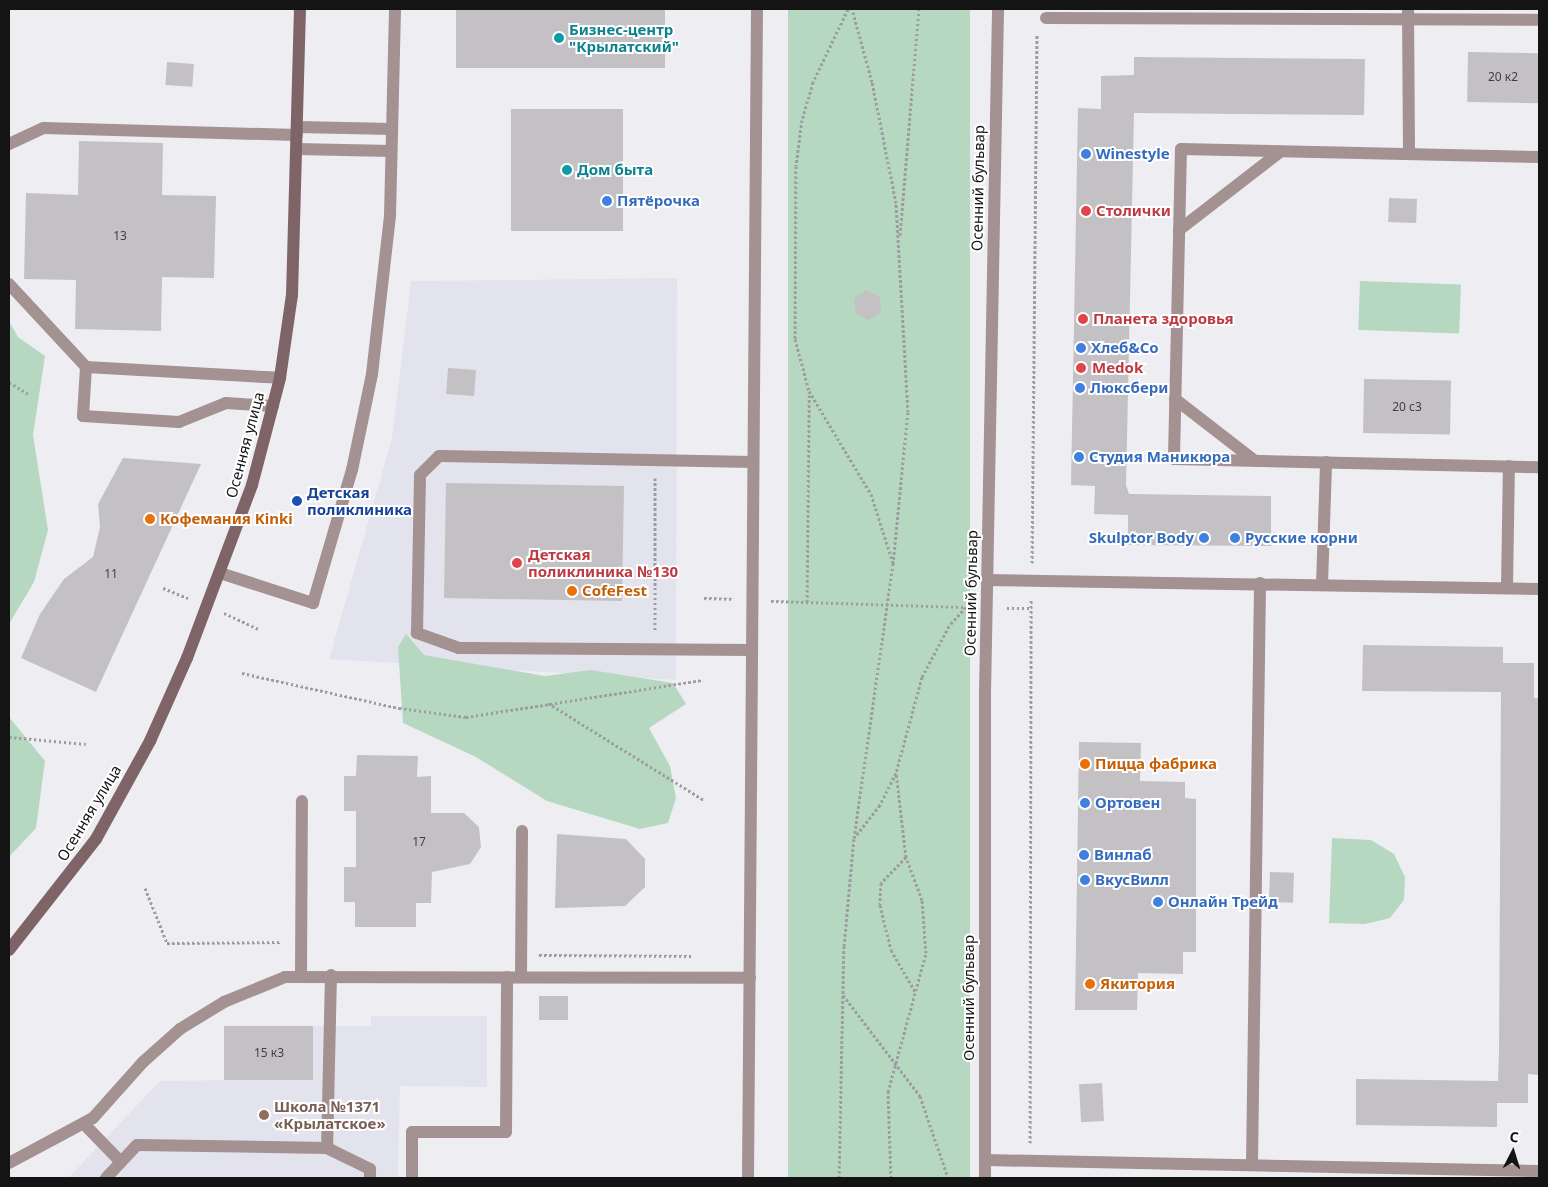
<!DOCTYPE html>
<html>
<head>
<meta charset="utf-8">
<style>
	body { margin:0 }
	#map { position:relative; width:1548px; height:1187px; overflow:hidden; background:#eeeef2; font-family:"Noto Sans",sans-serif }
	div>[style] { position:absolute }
	.built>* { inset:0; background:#e3e3ee }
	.green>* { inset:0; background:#b6d8c1; transform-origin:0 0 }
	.building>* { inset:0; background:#c4c1c4; transform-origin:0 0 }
	.path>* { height:3px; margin-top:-1.5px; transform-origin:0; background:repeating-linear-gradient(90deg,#9d9da0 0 2.5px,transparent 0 5px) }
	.service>* { height:12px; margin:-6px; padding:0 6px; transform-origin:6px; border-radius:6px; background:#a49192 }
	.tertiary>* { height:12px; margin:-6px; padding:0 6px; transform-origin:6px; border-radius:6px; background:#a49192 }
	.secondary>* { height:12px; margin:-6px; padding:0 6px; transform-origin:6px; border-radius:6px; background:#7f6467 }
	.dots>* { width:14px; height:14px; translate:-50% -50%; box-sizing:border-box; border:2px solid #fff; border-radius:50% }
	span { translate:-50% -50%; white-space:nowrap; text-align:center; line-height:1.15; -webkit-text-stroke:4px #fff; paint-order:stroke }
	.number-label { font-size:12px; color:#403f41 }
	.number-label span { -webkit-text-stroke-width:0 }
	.culture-label { font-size:15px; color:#0d838f; font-weight:700 }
	.left { translate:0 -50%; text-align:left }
	.shop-label { font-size:15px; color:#366cbe; font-weight:700 }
	.right { translate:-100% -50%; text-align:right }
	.street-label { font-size:15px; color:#141415 }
	.health-label { font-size:15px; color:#be3a42; font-weight:700 }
	.transit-label { font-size:15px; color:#164399; font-weight:700 }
	.food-label { font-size:15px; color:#c56008; font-weight:700 }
	.education-label { font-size:15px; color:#785e54; font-weight:700 }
	.frame { position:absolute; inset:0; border:10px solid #141415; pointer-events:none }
	.north { position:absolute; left:1488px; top:1127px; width:50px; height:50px; -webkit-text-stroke:4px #fff; paint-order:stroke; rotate:5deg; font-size:14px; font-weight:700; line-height:20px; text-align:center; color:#141415 }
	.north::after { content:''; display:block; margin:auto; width:18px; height:22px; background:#141415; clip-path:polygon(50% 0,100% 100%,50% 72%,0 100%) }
</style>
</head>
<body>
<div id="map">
	<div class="built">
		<div style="clip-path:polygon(677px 278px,676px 680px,329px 659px,392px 438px,411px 281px)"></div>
		<div style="clip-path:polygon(371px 1016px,487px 1016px,487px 1087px,400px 1086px,398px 1178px,68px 1178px,160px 1081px,313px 1079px,313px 1026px,371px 1026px)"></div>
	</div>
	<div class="green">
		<div style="left:788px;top:9px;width:182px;height:1169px"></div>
		<div style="left:1360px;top:281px;width:101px;height:49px;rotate:2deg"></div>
		<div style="clip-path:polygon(9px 321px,18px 337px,45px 356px,33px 435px,48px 530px,34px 582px,9px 624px)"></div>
		<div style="clip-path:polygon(406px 634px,424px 655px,545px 676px,591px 670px,673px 683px,686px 704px,649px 728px,670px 766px,676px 798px,668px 823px,640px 829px,547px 801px,476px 757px,403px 723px,398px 647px)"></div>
		<div style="clip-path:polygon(9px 717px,45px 761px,36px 828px,9px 857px)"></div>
		<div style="clip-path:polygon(1332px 838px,1371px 840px,1394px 854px,1405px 877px,1404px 900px,1390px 918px,1365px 924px,1329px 923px)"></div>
	</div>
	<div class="building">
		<div style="left:456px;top:9px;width:209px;height:59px"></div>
		<div style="left:1468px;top:52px;width:71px;height:50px;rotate:1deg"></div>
		<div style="clip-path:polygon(1134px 57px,1365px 59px,1364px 115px,1134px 113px,1126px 485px,1129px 494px,1271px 496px,1271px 546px,1128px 545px,1128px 515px,1094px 514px,1095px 486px,1071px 485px,1078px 108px,1101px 109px,1101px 76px,1134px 75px)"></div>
		<div style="left:167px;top:62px;width:27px;height:23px;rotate:4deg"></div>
		<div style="left:623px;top:109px;width:122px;height:112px;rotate:90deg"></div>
		<div style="clip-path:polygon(79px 141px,163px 143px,162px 195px,216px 196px,214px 278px,162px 277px,161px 331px,75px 329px,76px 280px,24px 279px,26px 193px,78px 195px)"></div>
		<div style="left:1389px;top:198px;width:28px;height:24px;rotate:2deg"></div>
		<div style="clip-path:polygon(866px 290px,880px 297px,881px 312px,869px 320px,856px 314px,854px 299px)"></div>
		<div style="left:448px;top:368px;width:28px;height:26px;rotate:4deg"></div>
		<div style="left:1364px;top:379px;width:87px;height:54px;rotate:1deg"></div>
		<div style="clip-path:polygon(123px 458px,201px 464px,96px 692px,21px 658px,40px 614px,64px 579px,93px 557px,100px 527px,98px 504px)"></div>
		<div style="left:446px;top:483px;width:178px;height:115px;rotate:1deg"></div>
		<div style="clip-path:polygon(1363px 645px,1503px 647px,1503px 663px,1534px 663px,1534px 698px,1539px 698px,1539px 1075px,1528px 1074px,1528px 1103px,1497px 1103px,1497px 1127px,1356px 1125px,1356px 1079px,1498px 1081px,1499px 1052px,1501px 692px,1362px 691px)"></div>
		<div style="clip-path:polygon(1079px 742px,1141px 743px,1140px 781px,1185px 782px,1185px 798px,1196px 799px,1196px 952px,1183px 952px,1183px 974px,1138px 973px,1137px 1010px,1075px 1010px)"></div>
		<div style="clip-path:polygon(357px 755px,418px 756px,417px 777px,431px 776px,431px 813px,464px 813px,479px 827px,481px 847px,470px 864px,432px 872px,431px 903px,416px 903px,416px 927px,355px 927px,355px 902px,344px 902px,344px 867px,356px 867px,356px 811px,344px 811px,344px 776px,356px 776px)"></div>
		<div style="clip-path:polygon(557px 834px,626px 839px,645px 859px,645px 887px,625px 906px,555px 908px)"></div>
		<div style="left:1270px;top:872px;width:24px;height:30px;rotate:2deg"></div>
		<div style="left:539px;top:996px;width:29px;height:24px"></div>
		<div style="left:224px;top:1026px;width:89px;height:54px"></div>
		<div style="left:1102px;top:1083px;width:38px;height:23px;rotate:87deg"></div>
	</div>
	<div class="path">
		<div style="left:848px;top:9px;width:81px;rotate:115.6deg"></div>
		<div style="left:813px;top:82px;width:40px;rotate:106deg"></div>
		<div style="left:802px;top:120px;width:46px;rotate:97.4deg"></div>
		<div style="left:796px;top:166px;width:173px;rotate:90.3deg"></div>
		<div style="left:795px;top:339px;width:54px;rotate:74.9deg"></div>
		<div style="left:809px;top:391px;width:120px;rotate:59deg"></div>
		<div style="left:871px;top:494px;width:72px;rotate:72.3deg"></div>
		<div style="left:900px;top:235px;width:227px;rotate:-85.2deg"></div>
		<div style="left:9px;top:382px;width:22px;rotate:32deg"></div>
		<div style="left:1032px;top:563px;width:529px;rotate:-89.46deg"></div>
		<div style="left:163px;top:588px;width:27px;rotate:22deg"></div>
		<div style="left:704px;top:598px;width:30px;rotate:2deg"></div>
		<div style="left:771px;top:601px;width:195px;rotate:1.8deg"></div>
		<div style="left:966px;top:607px;width:25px;rotate:132deg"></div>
		<div style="left:949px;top:626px;width:58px;rotate:117.9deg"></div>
		<div style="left:922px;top:677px;width:99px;rotate:105.2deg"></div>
		<div style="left:896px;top:773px;width:36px;rotate:117deg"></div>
		<div style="left:880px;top:805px;width:42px;rotate:128.2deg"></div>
		<div style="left:807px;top:602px;width:207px;rotate:-89.4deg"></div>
		<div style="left:1007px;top:608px;width:24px"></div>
		<div style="left:224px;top:613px;width:38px;rotate:25deg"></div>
		<div style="left:655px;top:630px;width:152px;rotate:-90deg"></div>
		<div style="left:242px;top:673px;width:161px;rotate:12.6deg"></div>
		<div style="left:399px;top:708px;width:68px;rotate:7.7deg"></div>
		<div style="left:466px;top:717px;width:240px;rotate:-8.9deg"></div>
		<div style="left:548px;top:703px;width:184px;rotate:31.9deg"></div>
		<div style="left:9px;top:737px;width:77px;rotate:5.2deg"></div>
		<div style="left:906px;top:857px;width:36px;rotate:134deg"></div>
		<div style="left:881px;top:883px;width:22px;rotate:93deg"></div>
		<div style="left:880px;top:905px;width:46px;rotate:76.3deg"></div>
		<div style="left:891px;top:950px;width:50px;rotate:59.8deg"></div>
		<div style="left:145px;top:888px;width:59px;rotate:68.2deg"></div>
		<div style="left:167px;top:943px;width:115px;rotate:-0.5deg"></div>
		<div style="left:539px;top:955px;width:152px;rotate:0.4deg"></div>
		<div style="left:843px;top:995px;width:127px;rotate:52.7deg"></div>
		<div style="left:920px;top:1096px;width:87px;rotate:71.1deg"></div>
		<div style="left:1030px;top:1143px;width:544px;rotate:-89.89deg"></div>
		<div style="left:839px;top:1178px;width:232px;rotate:-88.8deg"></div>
		<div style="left:844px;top:946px;width:108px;rotate:-84.7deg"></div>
		<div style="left:854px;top:838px;width:277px;rotate:-81.9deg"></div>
		<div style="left:893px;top:564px;width:153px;rotate:-84.4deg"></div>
		<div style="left:908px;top:412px;width:209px;rotate:-93.3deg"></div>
		<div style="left:896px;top:203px;width:123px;rotate:-101.2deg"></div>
		<div style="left:872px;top:82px;width:76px;rotate:-105.3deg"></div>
		<div style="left:891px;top:1178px;width:86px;rotate:-92deg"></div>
		<div style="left:888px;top:1092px;width:144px;rotate:-74.7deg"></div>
		<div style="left:926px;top:953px;width:53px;rotate:-94.3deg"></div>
		<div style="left:922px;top:900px;width:46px;rotate:-110.4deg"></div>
		<div style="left:906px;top:857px;width:85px;rotate:-96.8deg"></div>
	</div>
	<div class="service">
		<div style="left:1408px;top:9px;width:145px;rotate:89.6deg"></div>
		<div style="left:1046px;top:18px;width:493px;rotate:0.2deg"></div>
		<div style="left:297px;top:127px;width:95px;rotate:1.2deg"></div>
		<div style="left:9px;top:144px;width:38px;rotate:-25deg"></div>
		<div style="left:44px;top:128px;width:253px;rotate:1.6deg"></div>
		<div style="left:297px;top:149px;width:94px;rotate:1.2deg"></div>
		<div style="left:1539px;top:157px;width:358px;rotate:-178.7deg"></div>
		<div style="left:1181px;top:149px;width:310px;rotate:91.3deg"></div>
		<div style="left:1174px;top:459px;width:365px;rotate:1.3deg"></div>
		<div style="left:1179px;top:230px;width:128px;rotate:-37.7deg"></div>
		<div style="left:9px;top:284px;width:113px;rotate:47.1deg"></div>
		<div style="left:86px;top:367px;width:194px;rotate:3.2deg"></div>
		<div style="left:86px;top:367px;width:49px;rotate:93.5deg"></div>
		<div style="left:83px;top:416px;width:96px;rotate:3.6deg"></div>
		<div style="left:179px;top:422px;width:51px;rotate:-22deg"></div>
		<div style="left:226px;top:403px;width:47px;rotate:3.7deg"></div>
		<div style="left:1175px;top:399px;width:100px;rotate:37.7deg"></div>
		<div style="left:220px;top:573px;width:98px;rotate:17.9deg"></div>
		<div style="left:313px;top:603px;width:139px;rotate:-73.7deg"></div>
		<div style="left:352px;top:470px;width:98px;rotate:-78.2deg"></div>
		<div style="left:372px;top:374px;width:160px;rotate:-83.5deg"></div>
		<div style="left:390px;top:215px;width:206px;rotate:-88.6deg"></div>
		<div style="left:987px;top:580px;width:552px;rotate:0.93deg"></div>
		<div style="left:1322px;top:585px;width:123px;rotate:-88.1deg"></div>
		<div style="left:1507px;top:588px;width:122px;rotate:-89.1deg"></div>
		<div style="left:752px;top:650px;width:293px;rotate:-179.6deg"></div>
		<div style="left:459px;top:648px;width:45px;rotate:-160.3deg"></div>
		<div style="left:417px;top:633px;width:158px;rotate:-88.9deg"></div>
		<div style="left:420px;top:475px;width:27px;rotate:-45deg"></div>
		<div style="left:439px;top:456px;width:314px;rotate:1.1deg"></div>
		<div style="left:331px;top:975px;width:173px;rotate:91.3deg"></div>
		<div style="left:327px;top:1148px;width:48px;rotate:26deg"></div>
		<div style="left:370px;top:1169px;width:9px;rotate:90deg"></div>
		<div style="left:301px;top:977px;width:176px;rotate:-89.7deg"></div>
		<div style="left:521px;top:977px;width:146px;rotate:-89.6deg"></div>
		<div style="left:84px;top:1124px;width:53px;rotate:45.8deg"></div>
		<div style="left:985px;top:1160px;width:554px;rotate:1.14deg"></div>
		<div style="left:9px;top:1163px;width:95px;rotate:-28.2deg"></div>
		<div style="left:93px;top:1118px;width:75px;rotate:-48.2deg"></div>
		<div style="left:143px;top:1062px;width:50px;rotate:-41.7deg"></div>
		<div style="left:180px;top:1029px;width:52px;rotate:-31.5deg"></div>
		<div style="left:224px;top:1002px;width:66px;rotate:-22.3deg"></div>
		<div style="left:285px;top:977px;width:465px;rotate:0.1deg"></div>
		<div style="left:1252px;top:1165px;width:582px;rotate:-89.21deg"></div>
		<div style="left:106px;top:1178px;width:45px;rotate:-46.8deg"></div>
		<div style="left:137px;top:1145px;width:190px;rotate:0.9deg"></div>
		<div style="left:412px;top:1178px;width:46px;rotate:-90deg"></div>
		<div style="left:412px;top:1132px;width:94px"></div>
		<div style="left:506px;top:1132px;width:155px;rotate:-89.6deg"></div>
	</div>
	<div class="tertiary">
		<div style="left:748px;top:1178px;width:1169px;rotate:-89.56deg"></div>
		<div style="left:985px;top:1178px;width:484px;rotate:-90deg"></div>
		<div style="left:985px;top:694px;width:685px;rotate:-88.91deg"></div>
	</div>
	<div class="secondary">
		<div style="left:9px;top:950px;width:141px;rotate:-51.9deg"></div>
		<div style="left:96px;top:839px;width:112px;rotate:-61.1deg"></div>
		<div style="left:150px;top:741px;width:91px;rotate:-66deg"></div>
		<div style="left:187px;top:658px;width:185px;rotate:-69.4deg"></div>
		<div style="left:252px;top:485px;width:111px;rotate:-75.3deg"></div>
		<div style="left:280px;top:378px;width:84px;rotate:-81.8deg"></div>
		<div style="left:292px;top:295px;width:286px;rotate:-88.4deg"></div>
	</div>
	<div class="dots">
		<div style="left:559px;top:38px;background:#0f9aa8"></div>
		<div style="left:1086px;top:154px;background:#3f7fe0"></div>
		<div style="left:567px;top:170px;background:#0f9aa8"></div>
		<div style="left:607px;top:201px;background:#3f7fe0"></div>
		<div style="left:1086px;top:211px;background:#e0444e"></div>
		<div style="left:1083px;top:319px;background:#e0444e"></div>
		<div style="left:1081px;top:348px;background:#3f7fe0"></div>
		<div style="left:1081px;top:368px;background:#e0444e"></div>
		<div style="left:1080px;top:388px;background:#3f7fe0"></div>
		<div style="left:1079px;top:457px;background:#3f7fe0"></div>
		<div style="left:297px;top:501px;background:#1a4fb4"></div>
		<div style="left:150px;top:519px;background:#e8710a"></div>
		<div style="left:1204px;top:538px;background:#3f7fe0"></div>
		<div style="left:1235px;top:538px;background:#3f7fe0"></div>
		<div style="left:517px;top:563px;background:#e0444e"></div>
		<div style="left:572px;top:591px;background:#e8710a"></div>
		<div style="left:1085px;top:764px;background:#e8710a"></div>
		<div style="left:1085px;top:803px;background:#3f7fe0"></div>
		<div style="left:1084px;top:855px;background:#3f7fe0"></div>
		<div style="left:1085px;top:880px;background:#3f7fe0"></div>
		<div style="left:1158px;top:902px;background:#3f7fe0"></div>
		<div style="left:1090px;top:984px;background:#e8710a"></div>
		<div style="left:264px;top:1115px;background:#8d6e63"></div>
	</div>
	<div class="number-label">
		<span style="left:1503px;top:77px">20 к2</span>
		<span style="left:120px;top:236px">13</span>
		<span style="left:1407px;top:407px">20 с3</span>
		<span style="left:111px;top:574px">11</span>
		<span style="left:419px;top:842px">17</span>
		<span style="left:269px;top:1053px">15 к3</span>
	</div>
	<div class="culture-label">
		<span class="left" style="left:569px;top:38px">Бизнес-центр<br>"Крылатский"</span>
		<span class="left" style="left:577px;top:170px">Дом быта</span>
	</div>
	<div class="shop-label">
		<span class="left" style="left:1096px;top:154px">Winestyle</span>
		<span class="left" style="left:617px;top:201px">Пятёрочка</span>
		<span class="left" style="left:1091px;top:348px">Хлеб&amp;Co</span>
		<span class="left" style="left:1090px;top:388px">Люксбери</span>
		<span class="left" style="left:1089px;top:457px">Студия Маникюра</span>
		<span class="right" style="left:1194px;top:538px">Skulptor Body</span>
		<span class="left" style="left:1245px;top:538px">Русские корни</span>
		<span class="left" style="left:1095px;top:803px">Ортовен</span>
		<span class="left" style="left:1094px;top:855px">Винлаб</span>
		<span class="left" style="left:1095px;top:880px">ВкусВилл</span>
		<span class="left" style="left:1168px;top:902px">Онлайн Трейд</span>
	</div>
	<div class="street-label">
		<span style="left:978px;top:188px;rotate:-89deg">Осенний бульвар</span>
		<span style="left:245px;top:445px;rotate:-75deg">Осенняя улица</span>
		<span style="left:971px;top:593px;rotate:-89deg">Осенний бульвар</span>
		<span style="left:89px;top:813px;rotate:-59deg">Осенняя улица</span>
		<span style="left:969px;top:998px;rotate:-90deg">Осенний бульвар</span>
	</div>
	<div class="health-label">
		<span class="left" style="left:1096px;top:211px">Столички</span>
		<span class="left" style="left:1093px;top:319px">Планета здоровья</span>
		<span class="left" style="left:1092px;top:368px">Medok</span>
		<span class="left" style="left:528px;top:563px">Детская<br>поликлиника №130</span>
	</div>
	<div class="transit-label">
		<span class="left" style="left:307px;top:501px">Детская<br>поликлиника</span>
	</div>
	<div class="food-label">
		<span class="left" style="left:160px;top:519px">Кофемания Kinki</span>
		<span class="left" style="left:582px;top:591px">CofeFest</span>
		<span class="left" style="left:1095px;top:764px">Пицца фабрика</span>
		<span class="left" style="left:1100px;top:984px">Якитория</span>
	</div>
	<div class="education-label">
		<span class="left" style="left:274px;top:1115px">Школа №1371<br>«Крылатское»</span>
	</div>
	<div class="frame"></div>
	<div class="north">С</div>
</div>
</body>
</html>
